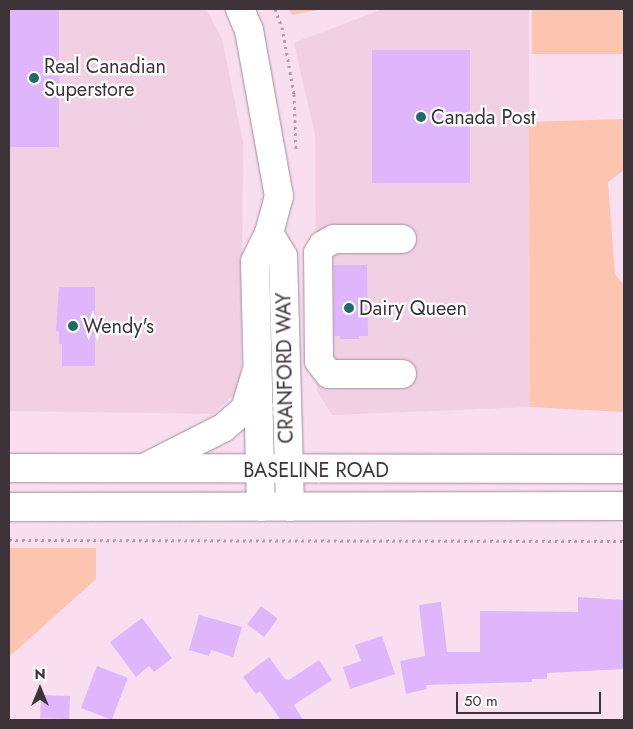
<!DOCTYPE html>
<html>
<head>
<meta charset="utf-8">
<style>
	body { margin:0 }
	#map { position:relative; width:633px; height:729px; overflow:hidden; background:#f8deee; font-family:Jost,sans-serif }
	div>[style] { position:absolute }
	.built>* { inset:0; background:#f1d0e4 }
	.green>* { inset:0; background:#fdc4b0; transform-origin:0 0 }
	.building>* { inset:0; background:#dfb6fb; transform-origin:0 0 }
	.path>* { height:3px; margin-top:-1.5px; transform-origin:0; background:repeating-linear-gradient(90deg,#b29eaa 0 2.5px,transparent 0 6.5px) }
	.roads { filter:drop-shadow(0 0 1px #a68d9c) drop-shadow(0 0 1px #a68d9c) }
	.minor>* { height:28px; margin:-14px; padding:0 14px; transform-origin:14px; border-radius:14px; background:#fff }
	.major>* { height:28px; margin:-14px; padding:0 14px; transform-origin:14px; border-radius:14px; background:#fff }
	.dots>* { width:14px; height:14px; translate:-50% -50%; box-sizing:border-box; border:2px solid #fff; border-radius:50% }
	span { translate:-50% -50%; white-space:nowrap; text-align:center; line-height:1.15; -webkit-text-stroke:4.5px #fff; paint-order:stroke }
	.poi-label { font-size:20px; color:#3d3339 }
	.left { translate:0 -50%; text-align:left }
	.street-label { font-size:20px; color:#3d3339 }
	.frame { position:absolute; inset:0; border:10px solid #3d3339; pointer-events:none }
	.north { position:absolute; left:15px; top:664px; width:50px; height:50px; -webkit-text-stroke:4px #fff; paint-order:stroke; rotate:0deg; font-size:14px; font-weight:700; line-height:20px; text-align:center; color:#3d3339 }
	.north::after { content:''; display:block; margin:auto; width:18px; height:22px; background:#3d3339; clip-path:polygon(50% 0,100% 100%,50% 72%,0 100%) }
	.scale { position:absolute; left:456px; top:692px; width:145px; height:22px; box-sizing:border-box; border:2px solid #3d3339; border-top:0; padding-left:6px; font-size:15px; line-height:18px; white-space:nowrap; color:#3d3339; -webkit-text-stroke:4px #fff; paint-order:stroke }
</style>
</head>
<body>
<div id="map">
	<div class="built">
		<div style="clip-path:polygon(9px 9px,206px 9px,222px 39px,243px 142px,241px 388px,213px 414px,9px 411px)"></div>
		<div style="clip-path:polygon(383px 9px,529px 9px,530px 407px,332px 415px,317px 391px,315px 135px,294px 43px)"></div>
	</div>
	<div class="green">
		<div style="clip-path:polygon(289px 9px,323px 9px,292px 15px)"></div>
		<div style="left:532px;top:9px;width:92px;height:45px"></div>
		<div style="clip-path:polygon(624px 119px,624px 170px,608px 182px,615px 274px,624px 285px,624px 412px,530px 407px,529px 122px)"></div>
		<div style="clip-path:polygon(9px 548px,96px 548px,96px 579px,9px 657px)"></div>
	</div>
	<div class="building">
		<div style="left:9px;top:9px;width:50px;height:138px"></div>
		<div style="left:372px;top:50px;width:98px;height:133px"></div>
		<div style="clip-path:polygon(334px 265px,367px 265px,368px 336px,359px 336px,359px 339px,340px 339px,340px 336px,334px 336px)"></div>
		<div style="clip-path:polygon(59px 287px,95px 287px,95px 366px,62px 366px,62px 344px,59px 344px,59px 331px,56px 331px)"></div>
		<div style="clip-path:polygon(578px 597px,624px 600px,624px 669px,547px 673px,547px 679px,532px 679px,532px 682px,426px 685px,427px 689px,406px 694px,400px 661px,425px 656px,419px 605px,441px 602px,447px 652px,480px 652px,480px 611px,578px 612px)"></div>
		<div style="left:261px;top:606px;width:21px;height:23px;rotate:37deg"></div>
		<div style="clip-path:polygon(199px 615px,242px 627px,233px 657px,211px 650px,209px 656px,189px 650px)"></div>
		<div style="clip-path:polygon(142px 618px,172px 658px,154px 672px,149px 666px,136px 677px,110px 642px)"></div>
		<div style="clip-path:polygon(382px 636px,395px 674px,350px 689px,343px 667px,361px 661px,355px 645px)"></div>
		<div style="clip-path:polygon(269px 657px,285px 679px,289px 680px,319px 660px,332px 680px,294px 705px,303px 720px,281px 720px,260px 691px,256px 694px,243px 677px)"></div>
		<div style="left:97px;top:666px;width:33px;height:45px;rotate:21deg"></div>
		<div style="left:41px;top:695px;width:29px;height:23px;rotate:2deg"></div>
	</div>
	<div class="path">
		<div style="left:275px;top:9px;width:19px;rotate:69deg"></div>
		<div style="left:282px;top:27px;width:68px;rotate:79.8deg"></div>
		<div style="left:294px;top:94px;width:57px;rotate:88deg"></div>
		<div style="left:9px;top:540px;width:615px;rotate:0.09deg"></div>
	</div>
	<div class="roads">
		<div class="minor">
			<div style="left:240px;top:9px;width:23px;rotate:67deg"></div>
			<div style="left:249px;top:30px;width:169px;rotate:79.8deg"></div>
			<div style="left:279px;top:196px;width:38px;rotate:105deg"></div>
			<div style="left:269px;top:233px;width:32px;rotate:116deg"></div>
			<div style="left:255px;top:262px;width:245px;rotate:88.6deg"></div>
			<div style="left:269px;top:233px;width:27px;rotate:59deg"></div>
			<div style="left:283px;top:256px;width:251px;rotate:88.4deg"></div>
			<div style="left:402px;top:374px;width:73px;rotate:180deg"></div>
			<div style="left:329px;top:374px;width:16px;rotate:-128deg"></div>
			<div style="left:319px;top:361px;width:108px;rotate:-90.5deg"></div>
			<div style="left:318px;top:253px;width:9px;rotate:-58deg"></div>
			<div style="left:323px;top:245px;width:13px;rotate:-29deg"></div>
			<div style="left:334px;top:239px;width:68px"></div>
		</div>
		<div class="major">
			<div style="left:9px;top:468px;width:615px;rotate:0.09deg"></div>
			<div style="left:144px;top:468px;width:89px;rotate:-26.9deg"></div>
			<div style="left:223px;top:428px;width:29px;rotate:-41deg"></div>
			<div style="left:245px;top:409px;width:38px;rotate:-73deg"></div>
			<div style="left:9px;top:507px;width:615px;rotate:-0.09deg"></div>
		</div>
	</div>
	<div class="dots">
		<div style="left:34px;top:78px;background:#1e6a68"></div>
		<div style="left:421px;top:117px;background:#1e6a68"></div>
		<div style="left:349px;top:308px;background:#1e6a68"></div>
		<div style="left:73px;top:326px;background:#1e6a68"></div>
	</div>
	<div class="poi-label">
		<span class="left" style="left:44px;top:78px">Real Canadian<br>Superstore</span>
		<span class="left" style="left:431px;top:117px">Canada Post</span>
		<span class="left" style="left:359px;top:308px">Dairy Queen</span>
		<span class="left" style="left:83px;top:326px">Wendy's</span>
	</div>
	<div class="street-label">
		<span style="left:285px;top:368px;rotate:-91deg">CRANFORD WAY</span>
		<span style="left:316px;top:470px">BASELINE ROAD</span>
	</div>
	<div class="frame"></div>
	<div class="north">N</div>
	<div class="scale">50 m</div>
</div>
</body>
</html>
